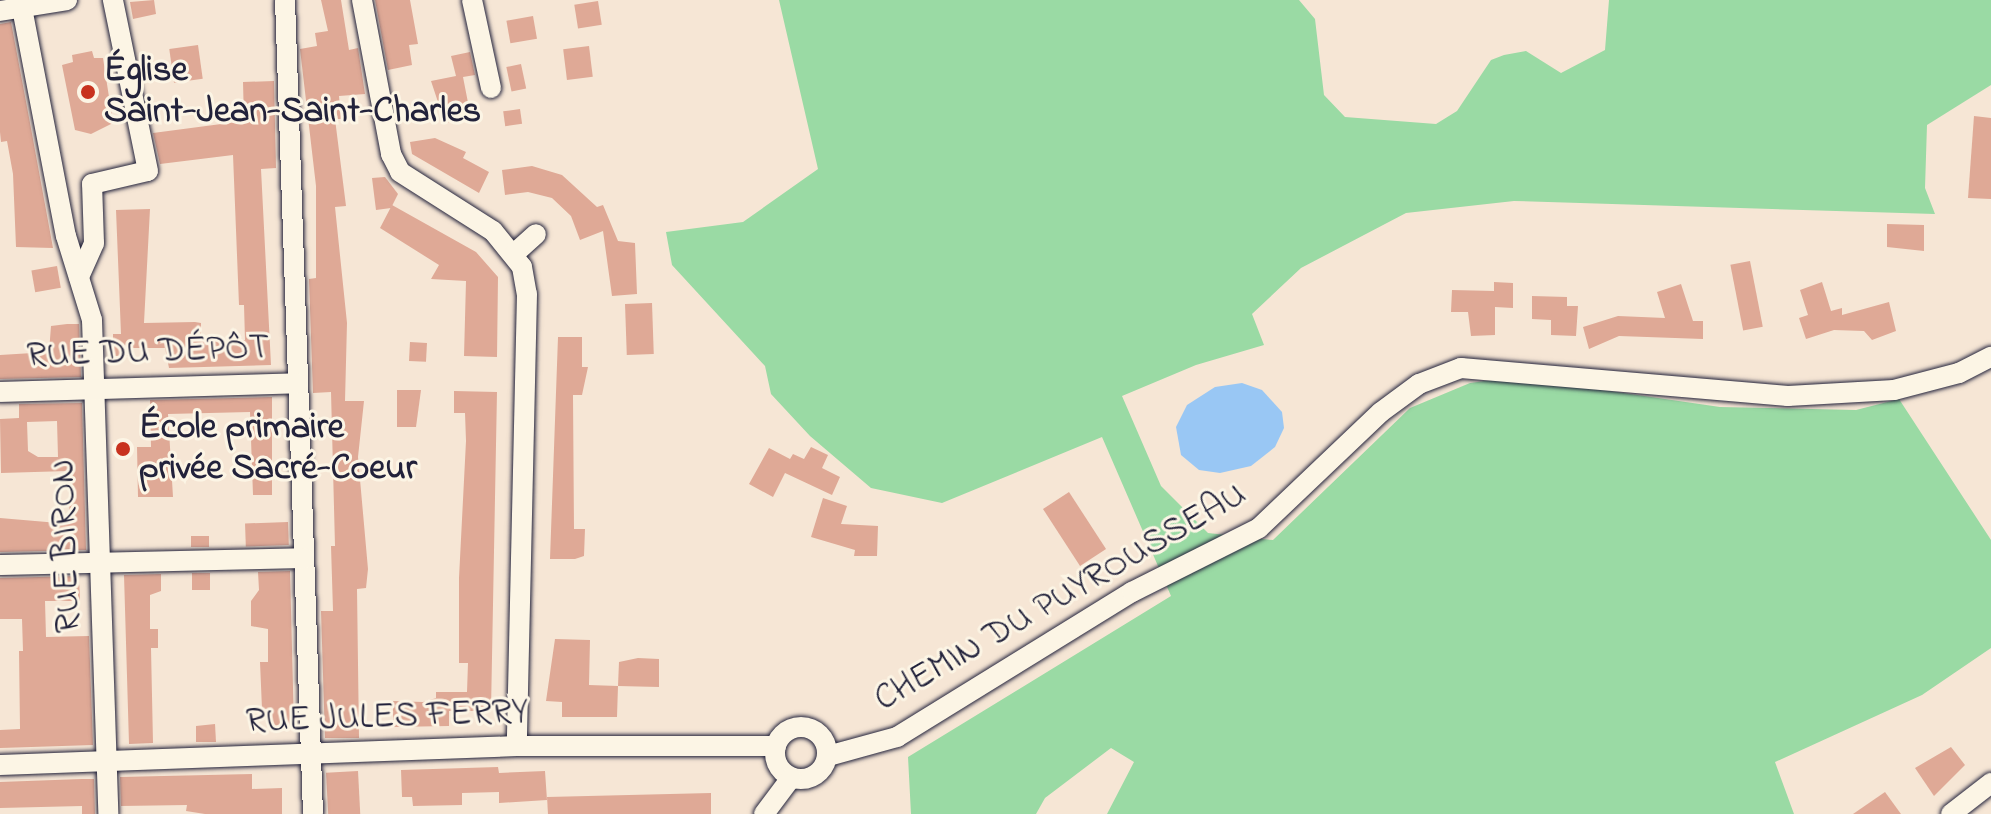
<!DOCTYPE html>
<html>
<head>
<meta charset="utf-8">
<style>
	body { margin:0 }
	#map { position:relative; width:1991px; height:814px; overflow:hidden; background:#f6e6d5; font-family:"Indie Flower",sans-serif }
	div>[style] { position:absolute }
	.green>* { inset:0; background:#9adaa4 }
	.water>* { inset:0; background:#99c7f4 }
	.building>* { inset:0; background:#dfa996; transform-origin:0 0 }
	.roads { filter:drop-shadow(0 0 2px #22223b) drop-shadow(0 0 2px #22223b) }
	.minor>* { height:20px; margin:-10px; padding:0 10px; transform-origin:10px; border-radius:10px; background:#fcf5e5 }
	.minor>.ring { margin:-10px; padding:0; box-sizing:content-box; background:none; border:20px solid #fcf5e5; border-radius:50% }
	.dots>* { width:22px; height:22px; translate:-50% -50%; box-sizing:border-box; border:4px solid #fcf5e5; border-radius:50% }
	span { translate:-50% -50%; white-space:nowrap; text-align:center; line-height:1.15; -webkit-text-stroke:6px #fcf5e5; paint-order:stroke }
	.poi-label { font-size:36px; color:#22223b; font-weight:700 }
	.left { translate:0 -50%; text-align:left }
	.street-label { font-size:36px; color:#22223b }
</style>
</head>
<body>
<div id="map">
	<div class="green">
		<div style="clip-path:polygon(779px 0,1299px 0,1315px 19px,1324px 95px,1345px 117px,1436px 124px,1457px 111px,1491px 60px,1504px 55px,1526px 51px,1561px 73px,1605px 50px,1609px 0,1991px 0,1991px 85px,1927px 125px,1925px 188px,1935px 214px,1514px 201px,1406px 213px,1301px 268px,1252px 314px,1264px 345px,1196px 365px,1122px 396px,1161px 486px,1208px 533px,1273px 540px,1410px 408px,1470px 383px,1513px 377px,1720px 407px,1856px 410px,1899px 399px,1991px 540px,1991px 648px,1922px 695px,1775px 762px,1794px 814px,1107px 814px,1134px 762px,1111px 748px,1045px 798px,1036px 814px,911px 814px,908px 757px,1171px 596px,1102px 437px,942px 503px,871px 488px,810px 436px,771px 394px,765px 366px,672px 265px,666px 232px,743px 222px,818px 169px)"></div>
	</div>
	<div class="water">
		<div style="clip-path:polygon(1242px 383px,1262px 390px,1282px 412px,1284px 428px,1275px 447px,1251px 466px,1220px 473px,1199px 470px,1181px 455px,1176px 427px,1187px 405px,1215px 387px)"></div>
	</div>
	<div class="building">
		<div style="clip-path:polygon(154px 0,156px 14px,133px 19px,130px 2px)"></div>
		<div style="clip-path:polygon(321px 0,341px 0,349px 50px,358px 48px,365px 94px,339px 96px,341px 119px,335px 119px,346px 206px,335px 207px,347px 323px,345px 401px,364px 401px,358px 457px,368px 569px,366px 588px,357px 589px,359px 738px,325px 738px,321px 611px,333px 611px,331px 546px,335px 546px,331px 392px,313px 393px,309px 279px,316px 278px,316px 186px,300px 49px,317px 46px,315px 33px,328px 31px)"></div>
		<div style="clip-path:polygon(375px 0,410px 0,418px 44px,409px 45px,412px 65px,388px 70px)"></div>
		<div style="left:598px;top:1px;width:24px;height:24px;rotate:81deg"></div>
		<div style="left:533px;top:16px;width:23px;height:27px;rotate:80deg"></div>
		<div style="clip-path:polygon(11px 22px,30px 123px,53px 248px,16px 247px,13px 174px,7px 141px,1px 142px,0 132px,0 24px)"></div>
		<div style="left:198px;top:45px;width:34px;height:29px;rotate:82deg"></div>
		<div style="left:589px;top:46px;width:31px;height:26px;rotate:83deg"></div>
		<div style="clip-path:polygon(92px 51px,94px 58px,103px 58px,113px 123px,91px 134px,75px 130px,62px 65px,73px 62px,72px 55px)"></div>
		<div style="clip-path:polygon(470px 52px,475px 75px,463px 77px,471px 118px,445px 123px,431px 81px,456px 76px,451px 56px)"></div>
		<div style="left:521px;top:64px;width:25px;height:15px;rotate:78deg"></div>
		<div style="clip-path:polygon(274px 81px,276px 168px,261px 169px,271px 365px,169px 368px,165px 348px,129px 348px,129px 356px,113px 356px,113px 334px,121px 334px,116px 210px,150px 209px,144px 323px,195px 322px,201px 323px,201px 341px,245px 340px,244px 305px,239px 305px,233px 155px,160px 164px,153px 133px,244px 121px,243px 82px)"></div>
		<div style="left:520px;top:109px;width:15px;height:17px;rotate:82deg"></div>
		<div style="clip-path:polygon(1974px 116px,1991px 118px,1991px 199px,1968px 198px)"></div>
		<div style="clip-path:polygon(435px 138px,466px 152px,463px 158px,489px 172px,479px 193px,412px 154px,410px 142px)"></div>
		<div style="clip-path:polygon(532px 166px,562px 175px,597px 207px,603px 205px,618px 241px,635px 243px,637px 294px,612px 296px,603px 231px,580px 240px,571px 216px,552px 198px,528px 192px,505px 195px,502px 170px)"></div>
		<div style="clip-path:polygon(385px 177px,398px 194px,391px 208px,376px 210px,372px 178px)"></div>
		<div style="clip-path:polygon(392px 205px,476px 252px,498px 277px,497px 357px,464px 356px,466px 281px,431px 279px,439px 265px,380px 228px)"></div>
		<div style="clip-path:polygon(1887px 224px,1924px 225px,1924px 251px,1887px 247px)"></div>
		<div style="left:1750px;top:261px;width:67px;height:20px;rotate:79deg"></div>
		<div style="left:57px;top:266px;width:22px;height:26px;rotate:80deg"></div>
		<div style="clip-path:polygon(1494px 282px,1513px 283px,1513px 308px,1495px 307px,1495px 335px,1471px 336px,1468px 312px,1451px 312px,1452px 290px,1494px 291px)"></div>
		<div style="clip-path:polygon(1822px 282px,1831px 311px,1842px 308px,1842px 315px,1889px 302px,1896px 331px,1872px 340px,1864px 331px,1834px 330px,1806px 339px,1799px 318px,1808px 315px,1800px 290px)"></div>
		<div style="clip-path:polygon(1681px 284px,1693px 321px,1703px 321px,1703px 339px,1619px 336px,1589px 349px,1583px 327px,1618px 316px,1665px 318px,1657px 292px)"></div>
		<div style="clip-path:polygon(1532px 296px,1567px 297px,1567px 306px,1578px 306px,1576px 336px,1551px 335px,1551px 320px,1532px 319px)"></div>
		<div style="left:652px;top:303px;width:51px;height:27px;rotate:88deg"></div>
		<div style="clip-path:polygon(67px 324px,79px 324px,81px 377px,0 379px,0 355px,49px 352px,51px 326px)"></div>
		<div style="clip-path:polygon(558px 337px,582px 337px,582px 367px,588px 367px,582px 395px,573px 395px,574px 529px,585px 529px,584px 556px,575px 559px,550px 559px)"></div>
		<div style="left:410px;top:342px;width:17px;height:19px;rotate:3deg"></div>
		<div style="clip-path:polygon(397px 390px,421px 390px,416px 427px,397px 427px)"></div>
		<div style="clip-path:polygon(454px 391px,497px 392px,491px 711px,449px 711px,449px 726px,393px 727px,393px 701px,423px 702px,436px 698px,436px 692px,467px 692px,468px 663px,459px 663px,459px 578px,466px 441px,465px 413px,454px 413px)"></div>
		<div style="clip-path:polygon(272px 397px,272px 495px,253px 495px,250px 412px,168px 414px,173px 497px,138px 497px,137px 447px,151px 447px,150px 400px)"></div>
		<div style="clip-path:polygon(evenodd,82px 403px,86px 550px,0 552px,0 518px,70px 524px,68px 471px,1px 473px,0 419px,19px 418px,19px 404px,82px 403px,57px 421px,58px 457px,38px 457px,28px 451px,27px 422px,57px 421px)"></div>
		<div style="clip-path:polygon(811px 447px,828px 455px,822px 468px,840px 477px,832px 495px,785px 473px,773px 497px,749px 484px,769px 448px,790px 459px,793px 454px,804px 459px)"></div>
		<div style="left:1069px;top:492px;width:68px;height:31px;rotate:57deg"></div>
		<div style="clip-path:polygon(823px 498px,847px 506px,841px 524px,878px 526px,877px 556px,854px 556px,855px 550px,811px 537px)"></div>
		<div style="left:288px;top:522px;width:23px;height:43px;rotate:88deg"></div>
		<div style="left:209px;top:536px;width:11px;height:18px;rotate:90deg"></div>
		<div style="clip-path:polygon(290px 571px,294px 727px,271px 728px,271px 709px,262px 709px,260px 662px,268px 662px,268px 629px,251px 626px,251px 601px,259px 590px,258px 572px)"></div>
		<div style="left:210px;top:573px;width:17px;height:18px;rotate:90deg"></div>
		<div style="clip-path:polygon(161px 574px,161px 591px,150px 595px,150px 629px,158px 629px,158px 648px,151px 648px,153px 743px,129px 744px,124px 575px)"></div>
		<div style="clip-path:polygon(79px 576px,80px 601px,45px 601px,46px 637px,89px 636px,93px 745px,0 748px,0 730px,20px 729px,19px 651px,23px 651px,22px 619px,0 619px,0 578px)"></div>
		<div style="clip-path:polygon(555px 639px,590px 640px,589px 685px,618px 686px,617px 717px,562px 717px,562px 702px,546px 701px)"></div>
		<div style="clip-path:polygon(638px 658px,659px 659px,659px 687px,618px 686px,619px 662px)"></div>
		<div style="clip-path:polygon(215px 724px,216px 742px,196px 742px,196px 726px)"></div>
		<div style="clip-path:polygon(1951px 747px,1965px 765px,1934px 796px,1915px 768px)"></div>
		<div style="clip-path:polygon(498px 767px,499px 773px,545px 771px,547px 800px,499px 803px,499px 792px,462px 793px,462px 805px,413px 806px,412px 797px,402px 797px,401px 770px)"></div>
		<div style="left:358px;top:771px;width:43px;height:32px;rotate:87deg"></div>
		<div style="clip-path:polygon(252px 774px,252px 789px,282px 788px,282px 814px,205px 814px,186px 811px,187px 805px,121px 806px,120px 777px)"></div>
		<div style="clip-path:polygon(82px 779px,94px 779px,95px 814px,82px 814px,82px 806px,0 808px,0 782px)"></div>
		<div style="clip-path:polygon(1885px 792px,1901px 814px,1853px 814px)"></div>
		<div style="clip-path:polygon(711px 793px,711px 814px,548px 814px,547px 797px)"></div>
	</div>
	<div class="roads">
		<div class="minor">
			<div style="left:285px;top:0;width:814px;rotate:88.03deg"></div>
			<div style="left:362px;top:0;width:157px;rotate:79.3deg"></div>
			<div style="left:391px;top:154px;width:20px;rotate:63deg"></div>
			<div style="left:400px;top:172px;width:110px;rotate:32.4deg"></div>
			<div style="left:493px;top:231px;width:46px;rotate:51.1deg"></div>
			<div style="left:522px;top:267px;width:27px;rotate:80deg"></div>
			<div style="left:527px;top:294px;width:452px;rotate:91.3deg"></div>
			<div style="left:472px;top:0;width:90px;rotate:77.8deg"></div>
			<div style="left:22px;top:8px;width:232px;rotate:79.1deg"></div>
			<div style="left:66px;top:236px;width:88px;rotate:72.8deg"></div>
			<div style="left:92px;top:320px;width:494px;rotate:88.1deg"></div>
			<div style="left:0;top:11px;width:68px;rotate:-9.3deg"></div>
			<div style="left:515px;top:253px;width:28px;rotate:-42deg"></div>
			<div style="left:79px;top:277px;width:37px;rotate:-66deg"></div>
			<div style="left:94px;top:243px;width:59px;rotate:-91.9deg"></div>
			<div style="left:92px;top:184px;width:57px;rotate:-13.1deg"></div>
			<div style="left:148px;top:171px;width:175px;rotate:-101.6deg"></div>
			<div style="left:0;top:392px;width:297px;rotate:-1.7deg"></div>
			<div style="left:0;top:565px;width:304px;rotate:-1.3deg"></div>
			<div class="ring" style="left:775px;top:727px;width:32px;height:32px"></div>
			<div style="left:828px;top:756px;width:72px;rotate:-15.4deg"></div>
			<div style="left:897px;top:737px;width:276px;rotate:-31.7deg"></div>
			<div style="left:1132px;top:592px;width:142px;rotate:-26.7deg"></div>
			<div style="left:1259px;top:528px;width:168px;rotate:-43.6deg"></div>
			<div style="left:1381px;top:412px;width:47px;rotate:-36.4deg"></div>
			<div style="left:1419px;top:384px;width:45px;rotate:-20.9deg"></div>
			<div style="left:1461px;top:368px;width:328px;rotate:4.9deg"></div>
			<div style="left:1788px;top:396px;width:106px;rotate:-3.2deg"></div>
			<div style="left:1894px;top:390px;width:67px;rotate:-14.7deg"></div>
			<div style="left:1959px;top:373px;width:36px;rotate:-27deg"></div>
			<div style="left:0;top:765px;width:517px;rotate:-2.1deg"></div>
			<div style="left:517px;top:746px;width:259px"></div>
			<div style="left:764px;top:814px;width:45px;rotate:-53.1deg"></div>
			<div style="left:1951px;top:814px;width:51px;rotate:-37.8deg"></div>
		</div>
	</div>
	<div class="dots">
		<div style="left:88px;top:92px;background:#c8321e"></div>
		<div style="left:123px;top:449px;background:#c8321e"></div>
	</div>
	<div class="poi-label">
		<span class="left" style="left:104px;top:92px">Église<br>Saint-Jean-Saint-Charles</span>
		<span class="left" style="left:139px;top:449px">École primaire<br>privée Sacré-Coeur</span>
	</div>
	<div class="street-label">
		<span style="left:148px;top:353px;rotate:-2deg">RUE DU DÉPÔT</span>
		<span style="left:67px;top:546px;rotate:-92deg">RUE BIRON</span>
		<span style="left:1061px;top:598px;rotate:-30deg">CHEMIN DU PUYROUSSEAU</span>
		<span style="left:387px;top:718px;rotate:-2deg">RUE JULES FERRY</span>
	</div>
</div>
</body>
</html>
